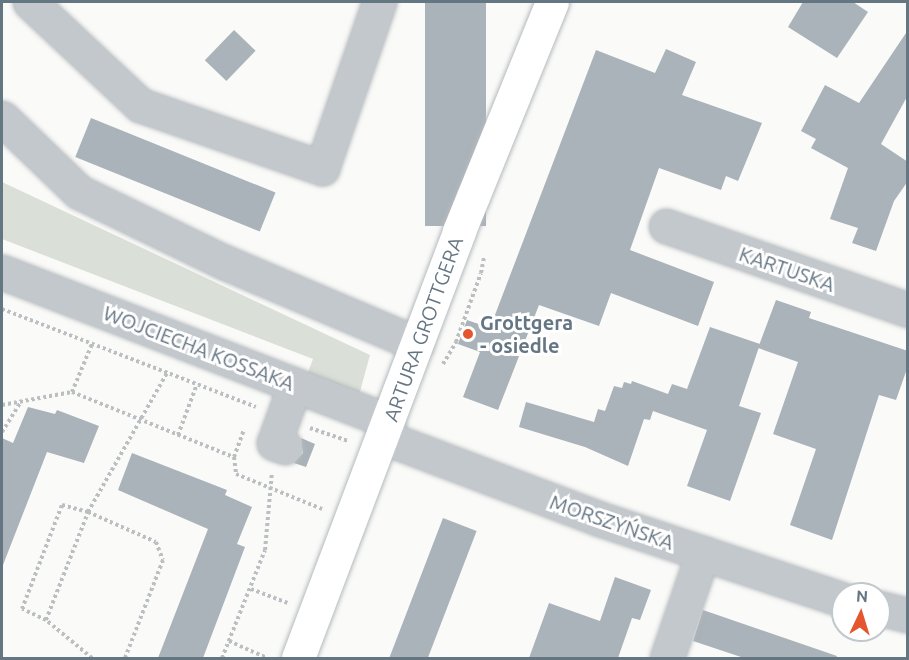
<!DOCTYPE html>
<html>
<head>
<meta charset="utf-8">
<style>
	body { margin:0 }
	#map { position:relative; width:909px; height:660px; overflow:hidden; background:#fafaf8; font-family:Ubuntu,sans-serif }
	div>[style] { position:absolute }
	.green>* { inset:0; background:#dadfd7 }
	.building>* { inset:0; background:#aab3b9; transform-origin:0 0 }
	.path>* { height:4px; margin-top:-2px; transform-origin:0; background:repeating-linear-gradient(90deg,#bbbfc2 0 3px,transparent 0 6px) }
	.roads { filter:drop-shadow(0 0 2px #b5babe) drop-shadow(0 0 2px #b5babe) }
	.minor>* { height:33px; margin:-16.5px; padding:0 16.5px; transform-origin:16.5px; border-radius:16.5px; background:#c3c8cc }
	.major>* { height:33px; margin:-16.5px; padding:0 16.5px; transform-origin:16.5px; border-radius:16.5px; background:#fff }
	.dots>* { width:16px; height:16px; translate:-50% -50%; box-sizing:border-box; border:3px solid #fff; border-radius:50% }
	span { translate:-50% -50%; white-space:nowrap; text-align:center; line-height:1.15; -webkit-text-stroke:6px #fff; paint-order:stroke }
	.street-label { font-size:20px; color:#657683 }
	.poi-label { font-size:20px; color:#657683; font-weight:700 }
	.left { translate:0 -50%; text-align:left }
	.frame { position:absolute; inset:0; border:3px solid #657683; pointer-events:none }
	.north { position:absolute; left:831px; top:582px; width:60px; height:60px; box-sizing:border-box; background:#fff; border:2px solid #c1c8cd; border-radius:50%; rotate:4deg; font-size:16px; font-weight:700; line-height:24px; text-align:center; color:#657683 }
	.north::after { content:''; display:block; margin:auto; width:21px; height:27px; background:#e4572e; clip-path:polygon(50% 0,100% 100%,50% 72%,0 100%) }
</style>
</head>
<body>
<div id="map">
	<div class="green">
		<div style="clip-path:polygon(2px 182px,370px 355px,359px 395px,307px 375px,313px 359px,2px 239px)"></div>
	</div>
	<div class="building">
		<div style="left:425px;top:2px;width:61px;height:224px"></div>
		<div style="clip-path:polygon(803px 2px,853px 2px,868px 12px,837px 58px,788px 27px)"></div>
		<div style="left:234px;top:30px;width:30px;height:42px;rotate:44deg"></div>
		<div style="clip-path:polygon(908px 30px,908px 95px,881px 144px,908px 162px,908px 181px,894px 201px,876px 251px,852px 243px,858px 228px,830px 219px,848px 168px,811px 148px,816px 139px,801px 131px,825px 85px,859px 103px)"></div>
		<div style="clip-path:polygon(666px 49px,696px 62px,682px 95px,762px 123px,738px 181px,726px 176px,721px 190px,659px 168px,630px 250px,714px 282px,698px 326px,611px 293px,599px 326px,539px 305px,498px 410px,463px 397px,480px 352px,458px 344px,467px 320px,490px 328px,596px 50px,655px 73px)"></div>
		<div style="left:91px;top:118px;width:199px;height:42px;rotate:22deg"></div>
		<div style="clip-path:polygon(776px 300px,811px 312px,809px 318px,908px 351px,908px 366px,896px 400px,879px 395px,832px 540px,790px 525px,816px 449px,773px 434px,798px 362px,758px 348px)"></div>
		<div style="clip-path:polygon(710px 327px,760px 344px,739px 406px,761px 413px,730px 501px,687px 486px,707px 430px,653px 411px,650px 420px,644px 419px,628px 466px,585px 447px,519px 427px,526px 402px,594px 422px,598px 409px,605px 411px,614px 386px,622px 388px,624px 382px,631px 384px,632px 381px,668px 394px,672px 384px,687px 389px)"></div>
		<div style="clip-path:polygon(28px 407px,55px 414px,57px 410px,99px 426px,84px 463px,47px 452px,3px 565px,2px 438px,13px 443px)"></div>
		<div style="clip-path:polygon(301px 438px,315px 444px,306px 467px,294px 463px,303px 453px)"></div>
		<div style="clip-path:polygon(132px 453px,227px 490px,225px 495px,252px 507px,237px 544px,245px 547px,203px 658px,158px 658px,208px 529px,118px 490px)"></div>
		<div style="left:443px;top:518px;width:36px;height:150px;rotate:21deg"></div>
		<div style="clip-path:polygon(615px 577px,651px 590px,640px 620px,632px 618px,618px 658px,529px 658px,549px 603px,600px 621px)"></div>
		<div style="clip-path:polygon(703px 610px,837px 656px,836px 658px,744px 658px,693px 641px)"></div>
	</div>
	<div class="path">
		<div style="left:2px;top:309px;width:272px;rotate:21.1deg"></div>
		<div style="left:443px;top:364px;width:26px;rotate:-59deg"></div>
		<div style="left:456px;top:342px;width:73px;rotate:-70.1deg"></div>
		<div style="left:481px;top:273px;width:16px;rotate:-79deg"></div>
		<div style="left:72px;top:392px;width:52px;rotate:-67.4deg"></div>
		<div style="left:2px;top:405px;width:71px;rotate:-10.5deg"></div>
		<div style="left:72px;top:392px;width:175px;rotate:21.9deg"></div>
		<div style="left:234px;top:457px;width:29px;rotate:-70deg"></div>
		<div style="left:310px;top:428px;width:40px;rotate:18.9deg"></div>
		<div style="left:2px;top:432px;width:36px;rotate:-58deg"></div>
		<div style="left:178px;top:435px;width:54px;rotate:-69.6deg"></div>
		<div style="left:234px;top:457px;width:17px;rotate:83deg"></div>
		<div style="left:236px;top:474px;width:93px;rotate:22.1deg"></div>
		<div style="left:251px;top:589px;width:39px;rotate:21deg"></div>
		<div style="left:46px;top:620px;width:26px;rotate:-155deg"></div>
		<div style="left:22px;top:609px;width:111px;rotate:-69deg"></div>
		<div style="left:62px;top:505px;width:27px;rotate:15deg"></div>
		<div style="left:88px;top:512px;width:74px;rotate:23.8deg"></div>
		<div style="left:156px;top:542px;width:19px;rotate:69deg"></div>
		<div style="left:163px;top:560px;width:105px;rotate:111.2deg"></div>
		<div style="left:229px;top:641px;width:42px;rotate:24.1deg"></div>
		<div style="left:92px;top:658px;width:60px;rotate:-140.4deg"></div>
		<div style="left:46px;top:620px;width:116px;rotate:-68.7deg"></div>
		<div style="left:88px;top:512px;width:160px;rotate:-60.4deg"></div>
		<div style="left:222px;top:658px;width:116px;rotate:-68.3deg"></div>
		<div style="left:265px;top:550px;width:78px;rotate:-84.9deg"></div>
	</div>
	<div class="roads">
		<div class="minor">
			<div style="left:30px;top:2px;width:151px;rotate:43.1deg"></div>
			<div style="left:140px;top:105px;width:193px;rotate:19.1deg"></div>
			<div style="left:322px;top:168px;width:176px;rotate:-71deg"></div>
			<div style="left:2px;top:118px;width:107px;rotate:43.9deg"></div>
			<div style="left:79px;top:192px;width:161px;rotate:25.8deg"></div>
			<div style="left:224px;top:262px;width:210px;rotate:23deg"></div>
			<div style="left:666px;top:226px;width:256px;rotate:19.1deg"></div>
			<div style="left:2px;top:272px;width:415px;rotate:21.1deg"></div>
			<div style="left:383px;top:437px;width:229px;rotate:20.7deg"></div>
			<div style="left:597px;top:518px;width:259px;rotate:18.4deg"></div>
			<div style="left:285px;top:447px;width:12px;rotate:-160deg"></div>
			<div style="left:274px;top:443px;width:62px;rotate:-70.1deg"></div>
			<div style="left:879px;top:608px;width:30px;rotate:14deg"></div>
			<div style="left:667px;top:658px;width:111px;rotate:-71.1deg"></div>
		</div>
		<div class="major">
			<div style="left:298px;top:658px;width:456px;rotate:-69.3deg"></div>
			<div style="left:459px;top:231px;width:247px;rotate:-67.9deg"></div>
		</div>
	</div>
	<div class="dots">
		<div style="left:468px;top:334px;background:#e4572e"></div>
	</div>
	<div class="street-label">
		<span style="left:787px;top:269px;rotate:19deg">KARTUSKA</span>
		<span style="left:423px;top:329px;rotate:-70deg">ARTURA GROTTGERA</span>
		<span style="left:199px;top:348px;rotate:21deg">WOJCIECHA KOSSAKA</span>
		<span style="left:612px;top:522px;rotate:19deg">MORSZYŃSKA</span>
	</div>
	<div class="poi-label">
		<span class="left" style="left:480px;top:334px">Grottgera<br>- osiedle</span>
	</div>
	<div class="frame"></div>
	<div class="north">N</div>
</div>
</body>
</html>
